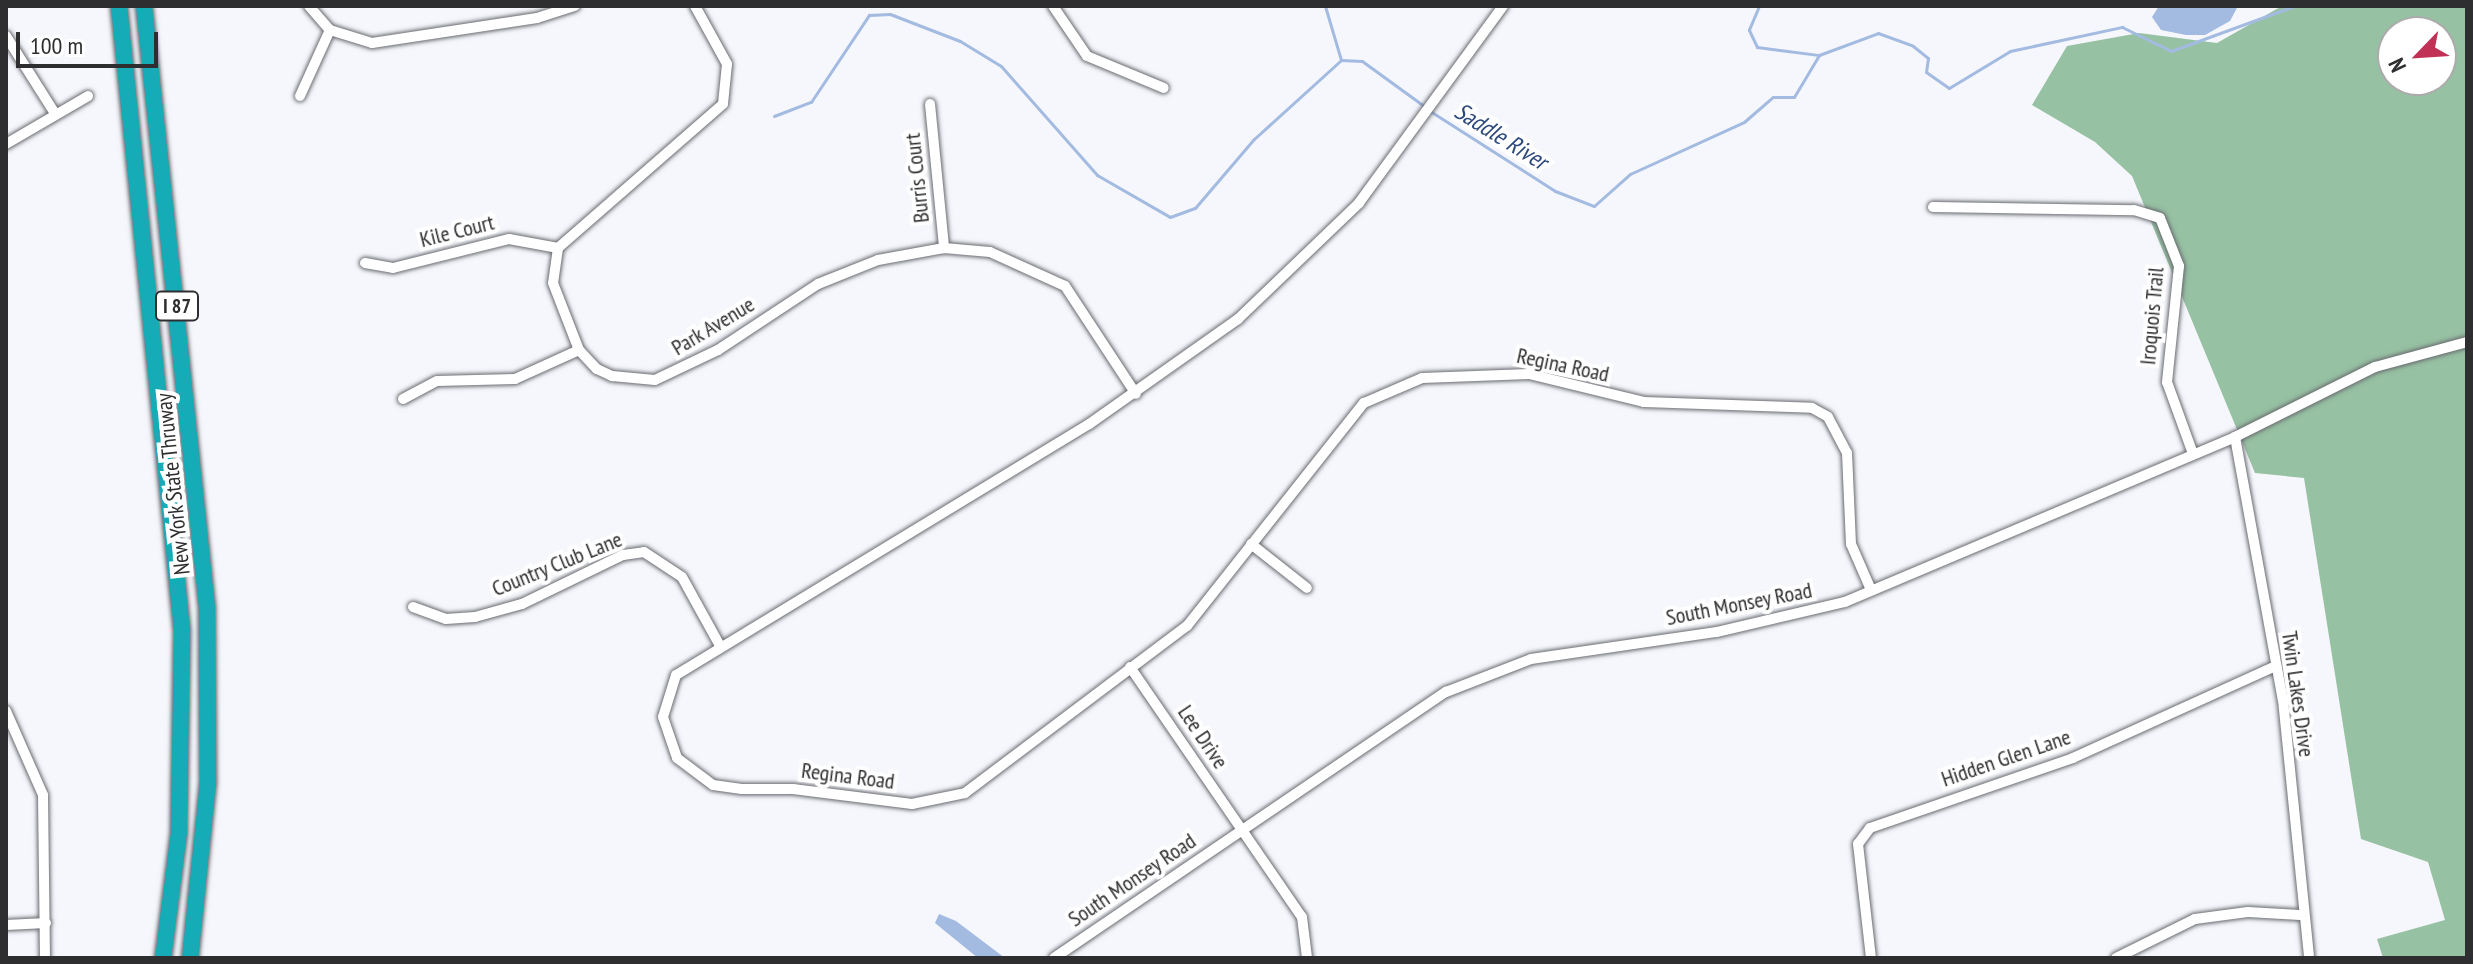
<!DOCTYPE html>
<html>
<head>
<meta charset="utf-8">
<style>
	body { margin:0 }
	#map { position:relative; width:2473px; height:964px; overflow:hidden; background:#f5f7fc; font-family:"PT Sans Narrow",sans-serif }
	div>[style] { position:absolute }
	.forest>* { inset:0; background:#97c1a3 }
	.water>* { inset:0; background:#a3bae1 }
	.stream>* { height:3px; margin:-1.5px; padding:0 1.5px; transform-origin:1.5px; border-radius:1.5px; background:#a3bae1 }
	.roads { filter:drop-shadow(0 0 2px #696b70) drop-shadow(0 0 2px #696b70) }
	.minor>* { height:10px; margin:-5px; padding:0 5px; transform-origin:5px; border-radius:5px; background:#fff }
	.highway>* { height:16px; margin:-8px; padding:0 8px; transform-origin:8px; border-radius:8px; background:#16acb7 }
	span { translate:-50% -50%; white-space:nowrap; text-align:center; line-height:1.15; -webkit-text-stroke:8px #fff; paint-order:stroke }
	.shield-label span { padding:2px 6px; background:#fff; border:2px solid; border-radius:6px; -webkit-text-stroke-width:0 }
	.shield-label { font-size:20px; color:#2e2e30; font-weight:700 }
	.street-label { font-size:22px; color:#2e2e30 }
	.water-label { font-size:24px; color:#2b487a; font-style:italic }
	.frame { position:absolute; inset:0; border:8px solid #2e2e30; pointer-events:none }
	.north { position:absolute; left:2377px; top:16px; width:80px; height:80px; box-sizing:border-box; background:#fff; border:2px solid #ababac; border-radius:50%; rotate:245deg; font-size:22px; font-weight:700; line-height:32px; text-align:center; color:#2e2e30 }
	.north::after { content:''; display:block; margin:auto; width:28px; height:36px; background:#c13156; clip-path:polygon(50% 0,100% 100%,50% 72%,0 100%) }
	.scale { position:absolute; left:16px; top:32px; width:142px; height:36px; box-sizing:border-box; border:4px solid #2e2e30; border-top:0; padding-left:10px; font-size:24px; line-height:28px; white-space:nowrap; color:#2e2e30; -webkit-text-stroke:6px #fff; paint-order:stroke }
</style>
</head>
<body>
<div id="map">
	<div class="forest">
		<div style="clip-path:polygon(evenodd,2282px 6px,2467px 6px,2467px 958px,2383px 958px,2377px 939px,2445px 920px,2428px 862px,2361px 839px,2304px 478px,2255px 473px,2132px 176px,2095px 142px,2032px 105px,2067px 46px,2139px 33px,2217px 43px,2282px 6px,2393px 32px,2441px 32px,2441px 80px,2393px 80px,2393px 32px)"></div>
	</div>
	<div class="water">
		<div style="clip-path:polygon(2159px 6px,2238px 6px,2230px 21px,2205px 35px,2186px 35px,2161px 30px,2152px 17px)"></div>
		<div style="clip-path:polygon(939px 914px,956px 921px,1005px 958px,978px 958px,935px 923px)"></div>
	</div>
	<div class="stream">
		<div style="left:1325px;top:6px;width:56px;rotate:73.5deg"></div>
		<div style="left:1759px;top:6px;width:26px;rotate:113deg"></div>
		<div style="left:1749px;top:30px;width:19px;rotate:65deg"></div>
		<div style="left:1757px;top:47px;width:63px;rotate:7.4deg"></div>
		<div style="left:1430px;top:111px;width:148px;rotate:32.6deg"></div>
		<div style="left:1555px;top:191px;width:42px;rotate:21deg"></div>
		<div style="left:1594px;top:206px;width:48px;rotate:-41.6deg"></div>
		<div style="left:1630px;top:174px;width:125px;rotate:-24.5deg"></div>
		<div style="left:1744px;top:122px;width:38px;rotate:-41deg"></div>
		<div style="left:1773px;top:97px;width:21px"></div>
		<div style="left:1794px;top:97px;width:49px;rotate:-59.2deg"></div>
		<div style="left:1819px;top:55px;width:63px;rotate:-20.4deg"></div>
		<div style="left:1878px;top:33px;width:37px;rotate:20deg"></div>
		<div style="left:1913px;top:46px;width:19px;rotate:39deg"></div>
		<div style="left:1928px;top:58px;width:14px;rotate:98deg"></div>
		<div style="left:1926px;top:72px;width:28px;rotate:35deg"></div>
		<div style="left:1949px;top:88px;width:71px;rotate:-31.2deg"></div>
		<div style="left:2010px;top:51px;width:115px;rotate:-12.1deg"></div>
		<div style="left:2122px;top:27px;width:55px;rotate:26.1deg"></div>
		<div style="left:2171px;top:51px;width:131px;rotate:-20.1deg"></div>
		<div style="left:774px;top:116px;width:40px;rotate:-21deg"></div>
		<div style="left:811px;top:102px;width:105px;rotate:-56.3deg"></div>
		<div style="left:869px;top:15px;width:21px;rotate:-3deg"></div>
		<div style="left:890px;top:14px;width:75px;rotate:21.1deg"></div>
		<div style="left:960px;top:41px;width:48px;rotate:31.4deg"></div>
		<div style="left:1001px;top:66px;width:145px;rotate:48.6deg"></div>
		<div style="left:1097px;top:175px;width:84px;rotate:29.9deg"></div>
		<div style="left:1170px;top:217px;width:27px;rotate:-20deg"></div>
		<div style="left:1195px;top:208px;width:91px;rotate:-49.5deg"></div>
		<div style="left:1254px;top:139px;width:118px;rotate:-42.2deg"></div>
		<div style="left:1341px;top:60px;width:21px;rotate:3deg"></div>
		<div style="left:1362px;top:61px;width:77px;rotate:36deg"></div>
	</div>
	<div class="roads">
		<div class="minor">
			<div style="left:309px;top:6px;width:32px;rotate:49deg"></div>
			<div style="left:330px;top:30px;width:44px;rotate:17.2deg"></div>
			<div style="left:372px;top:43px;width:167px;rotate:-8.6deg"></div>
			<div style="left:537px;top:18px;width:40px;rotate:-18deg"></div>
			<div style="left:695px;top:6px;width:66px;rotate:61.1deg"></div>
			<div style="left:727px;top:64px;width:40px;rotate:95.7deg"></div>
			<div style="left:723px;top:104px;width:219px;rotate:138.9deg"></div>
			<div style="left:558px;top:248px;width:35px;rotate:98deg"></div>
			<div style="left:553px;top:283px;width:72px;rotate:68.8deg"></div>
			<div style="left:579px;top:350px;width:26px;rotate:47deg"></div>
			<div style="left:597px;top:369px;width:17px;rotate:25deg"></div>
			<div style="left:612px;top:376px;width:43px;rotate:5.3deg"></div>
			<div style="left:655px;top:380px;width:70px;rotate:-25.5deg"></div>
			<div style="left:718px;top:350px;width:120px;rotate:-33.4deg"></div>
			<div style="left:818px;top:284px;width:65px;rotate:-21.8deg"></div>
			<div style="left:878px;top:260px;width:67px;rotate:-10.3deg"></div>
			<div style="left:944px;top:248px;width:46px;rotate:5deg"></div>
			<div style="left:990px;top:252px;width:82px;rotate:24.4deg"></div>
			<div style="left:1065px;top:286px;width:129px;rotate:56.7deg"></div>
			<div style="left:1053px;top:6px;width:60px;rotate:55.8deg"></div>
			<div style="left:1087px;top:56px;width:83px;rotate:22.6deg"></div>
			<div style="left:1503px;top:6px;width:244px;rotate:126.2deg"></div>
			<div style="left:1359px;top:203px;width:168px;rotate:136.2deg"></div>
			<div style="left:1238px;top:319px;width:182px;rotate:144.8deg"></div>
			<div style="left:1089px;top:424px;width:483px;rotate:148.7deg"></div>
			<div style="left:676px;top:675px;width:44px;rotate:107.2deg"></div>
			<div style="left:663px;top:717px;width:43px;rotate:71.1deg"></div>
			<div style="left:677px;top:758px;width:45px;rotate:36.9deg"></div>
			<div style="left:713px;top:785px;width:29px;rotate:8deg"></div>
			<div style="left:742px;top:789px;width:51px"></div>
			<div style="left:793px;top:789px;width:120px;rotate:7.2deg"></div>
			<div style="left:912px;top:804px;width:54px;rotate:-11.7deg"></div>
			<div style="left:965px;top:793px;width:278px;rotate:-37deg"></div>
			<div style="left:1187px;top:626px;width:285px;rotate:-51.6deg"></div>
			<div style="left:1364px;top:403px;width:63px;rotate:-23.3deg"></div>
			<div style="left:1422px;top:378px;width:107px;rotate:-2.1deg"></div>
			<div style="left:1529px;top:374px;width:118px;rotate:13.7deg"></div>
			<div style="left:1644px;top:402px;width:168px;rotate:2deg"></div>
			<div style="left:1812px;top:408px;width:18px;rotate:29deg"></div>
			<div style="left:1828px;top:417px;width:41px;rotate:62.2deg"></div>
			<div style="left:1847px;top:453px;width:91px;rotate:87.5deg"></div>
			<div style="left:1851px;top:544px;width:50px;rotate:66.5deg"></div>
			<div style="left:6px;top:36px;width:93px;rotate:57.7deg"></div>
			<div style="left:300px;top:96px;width:72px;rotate:-65.6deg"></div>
			<div style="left:930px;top:104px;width:145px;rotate:84.4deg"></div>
			<div style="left:6px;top:144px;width:95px;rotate:-30.3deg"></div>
			<div style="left:1933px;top:207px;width:201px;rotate:0.9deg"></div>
			<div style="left:2134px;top:210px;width:27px;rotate:17deg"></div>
			<div style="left:2160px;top:218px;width:52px;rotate:68.4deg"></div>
			<div style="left:2179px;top:266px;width:117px;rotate:95.9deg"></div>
			<div style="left:2167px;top:382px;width:77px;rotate:70.1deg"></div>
			<div style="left:365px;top:263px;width:28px;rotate:10deg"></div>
			<div style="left:393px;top:268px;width:120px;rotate:-14deg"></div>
			<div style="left:509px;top:239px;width:50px;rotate:10.4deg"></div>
			<div style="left:403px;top:399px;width:38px;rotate:-28deg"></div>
			<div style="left:437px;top:381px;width:78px;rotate:-1.5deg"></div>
			<div style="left:515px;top:379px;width:70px;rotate:-24.4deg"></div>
			<div style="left:2235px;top:437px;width:267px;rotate:79.7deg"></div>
			<div style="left:2283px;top:700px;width:259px;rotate:84.2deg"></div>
			<div style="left:1251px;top:544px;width:71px;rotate:38.2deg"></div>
			<div style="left:413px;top:607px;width:35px;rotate:20deg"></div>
			<div style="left:446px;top:619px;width:29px;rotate:-4deg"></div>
			<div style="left:475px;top:617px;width:49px;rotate:-15.5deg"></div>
			<div style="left:522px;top:604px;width:112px;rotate:-25.9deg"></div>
			<div style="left:623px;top:555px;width:21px;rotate:-8deg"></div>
			<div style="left:644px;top:552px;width:45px;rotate:33.3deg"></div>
			<div style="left:682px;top:577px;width:77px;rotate:61.1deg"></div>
			<div style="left:1130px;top:667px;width:303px;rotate:55.5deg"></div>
			<div style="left:1302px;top:917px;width:41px;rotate:83deg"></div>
			<div style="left:6px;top:711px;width:92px;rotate:66.2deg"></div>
			<div style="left:43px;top:795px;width:163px;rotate:89.3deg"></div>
			<div style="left:6px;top:925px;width:40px;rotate:-2.9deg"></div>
			<div style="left:1054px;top:958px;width:474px;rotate:-34.2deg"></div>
			<div style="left:1446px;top:692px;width:91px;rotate:-21.2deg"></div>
			<div style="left:1531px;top:659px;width:188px;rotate:-8.3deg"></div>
			<div style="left:1717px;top:632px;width:131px;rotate:-13.2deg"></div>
			<div style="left:1845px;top:602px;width:423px;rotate:-22.9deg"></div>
			<div style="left:2235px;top:437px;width:157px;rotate:-26.6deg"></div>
			<div style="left:2375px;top:367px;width:95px;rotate:-15.2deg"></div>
			<div style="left:1871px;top:958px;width:115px;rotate:-96.5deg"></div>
			<div style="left:1858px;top:844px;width:20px;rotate:-53deg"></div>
			<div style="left:1870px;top:828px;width:215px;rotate:-19deg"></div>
			<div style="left:2073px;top:758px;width:223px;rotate:-24.4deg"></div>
			<div style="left:2116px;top:958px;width:88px;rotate:-26.3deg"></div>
			<div style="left:2195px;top:919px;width:53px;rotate:-7.5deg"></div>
			<div style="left:2248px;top:912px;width:52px;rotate:3.3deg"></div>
		</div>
		<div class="highway">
			<div style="left:119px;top:6px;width:628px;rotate:84.24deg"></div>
			<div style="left:182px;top:631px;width:201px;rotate:90.9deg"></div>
			<div style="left:179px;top:832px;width:127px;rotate:97.2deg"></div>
			<div style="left:144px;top:6px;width:604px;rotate:84.02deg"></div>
			<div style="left:207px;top:607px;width:175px;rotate:89.7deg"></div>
			<div style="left:208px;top:782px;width:177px;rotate:95.8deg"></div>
		</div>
	</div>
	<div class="shield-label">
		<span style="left:177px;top:306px">I 87</span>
	</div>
	<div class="street-label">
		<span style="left:917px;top:178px;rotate:-96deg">Burris Court</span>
		<span style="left:457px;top:231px;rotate:-14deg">Kile Court</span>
		<span style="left:2152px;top:316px;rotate:-85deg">Iroquois Trail</span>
		<span style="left:713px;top:326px;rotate:-31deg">Park Avenue</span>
		<span style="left:1563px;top:365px;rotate:12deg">Regina Road</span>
		<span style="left:173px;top:484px;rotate:-96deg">New York State Thruway</span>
		<span style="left:557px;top:564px;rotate:-22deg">Country Club Lane</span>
		<span style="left:1739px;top:604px;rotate:-11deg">South Monsey Road</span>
		<span style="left:2298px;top:694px;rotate:82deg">Twin Lakes Drive</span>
		<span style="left:1203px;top:737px;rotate:56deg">Lee Drive</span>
		<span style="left:2006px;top:758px;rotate:-19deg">Hidden Glen Lane</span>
		<span style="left:848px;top:776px;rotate:7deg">Regina Road</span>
		<span style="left:1132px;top:880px;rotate:-34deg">South Monsey Road</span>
	</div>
	<div class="water-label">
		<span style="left:1501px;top:136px;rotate:32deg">Saddle River</span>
	</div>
	<div class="frame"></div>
	<div class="north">N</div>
	<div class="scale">100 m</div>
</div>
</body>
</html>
